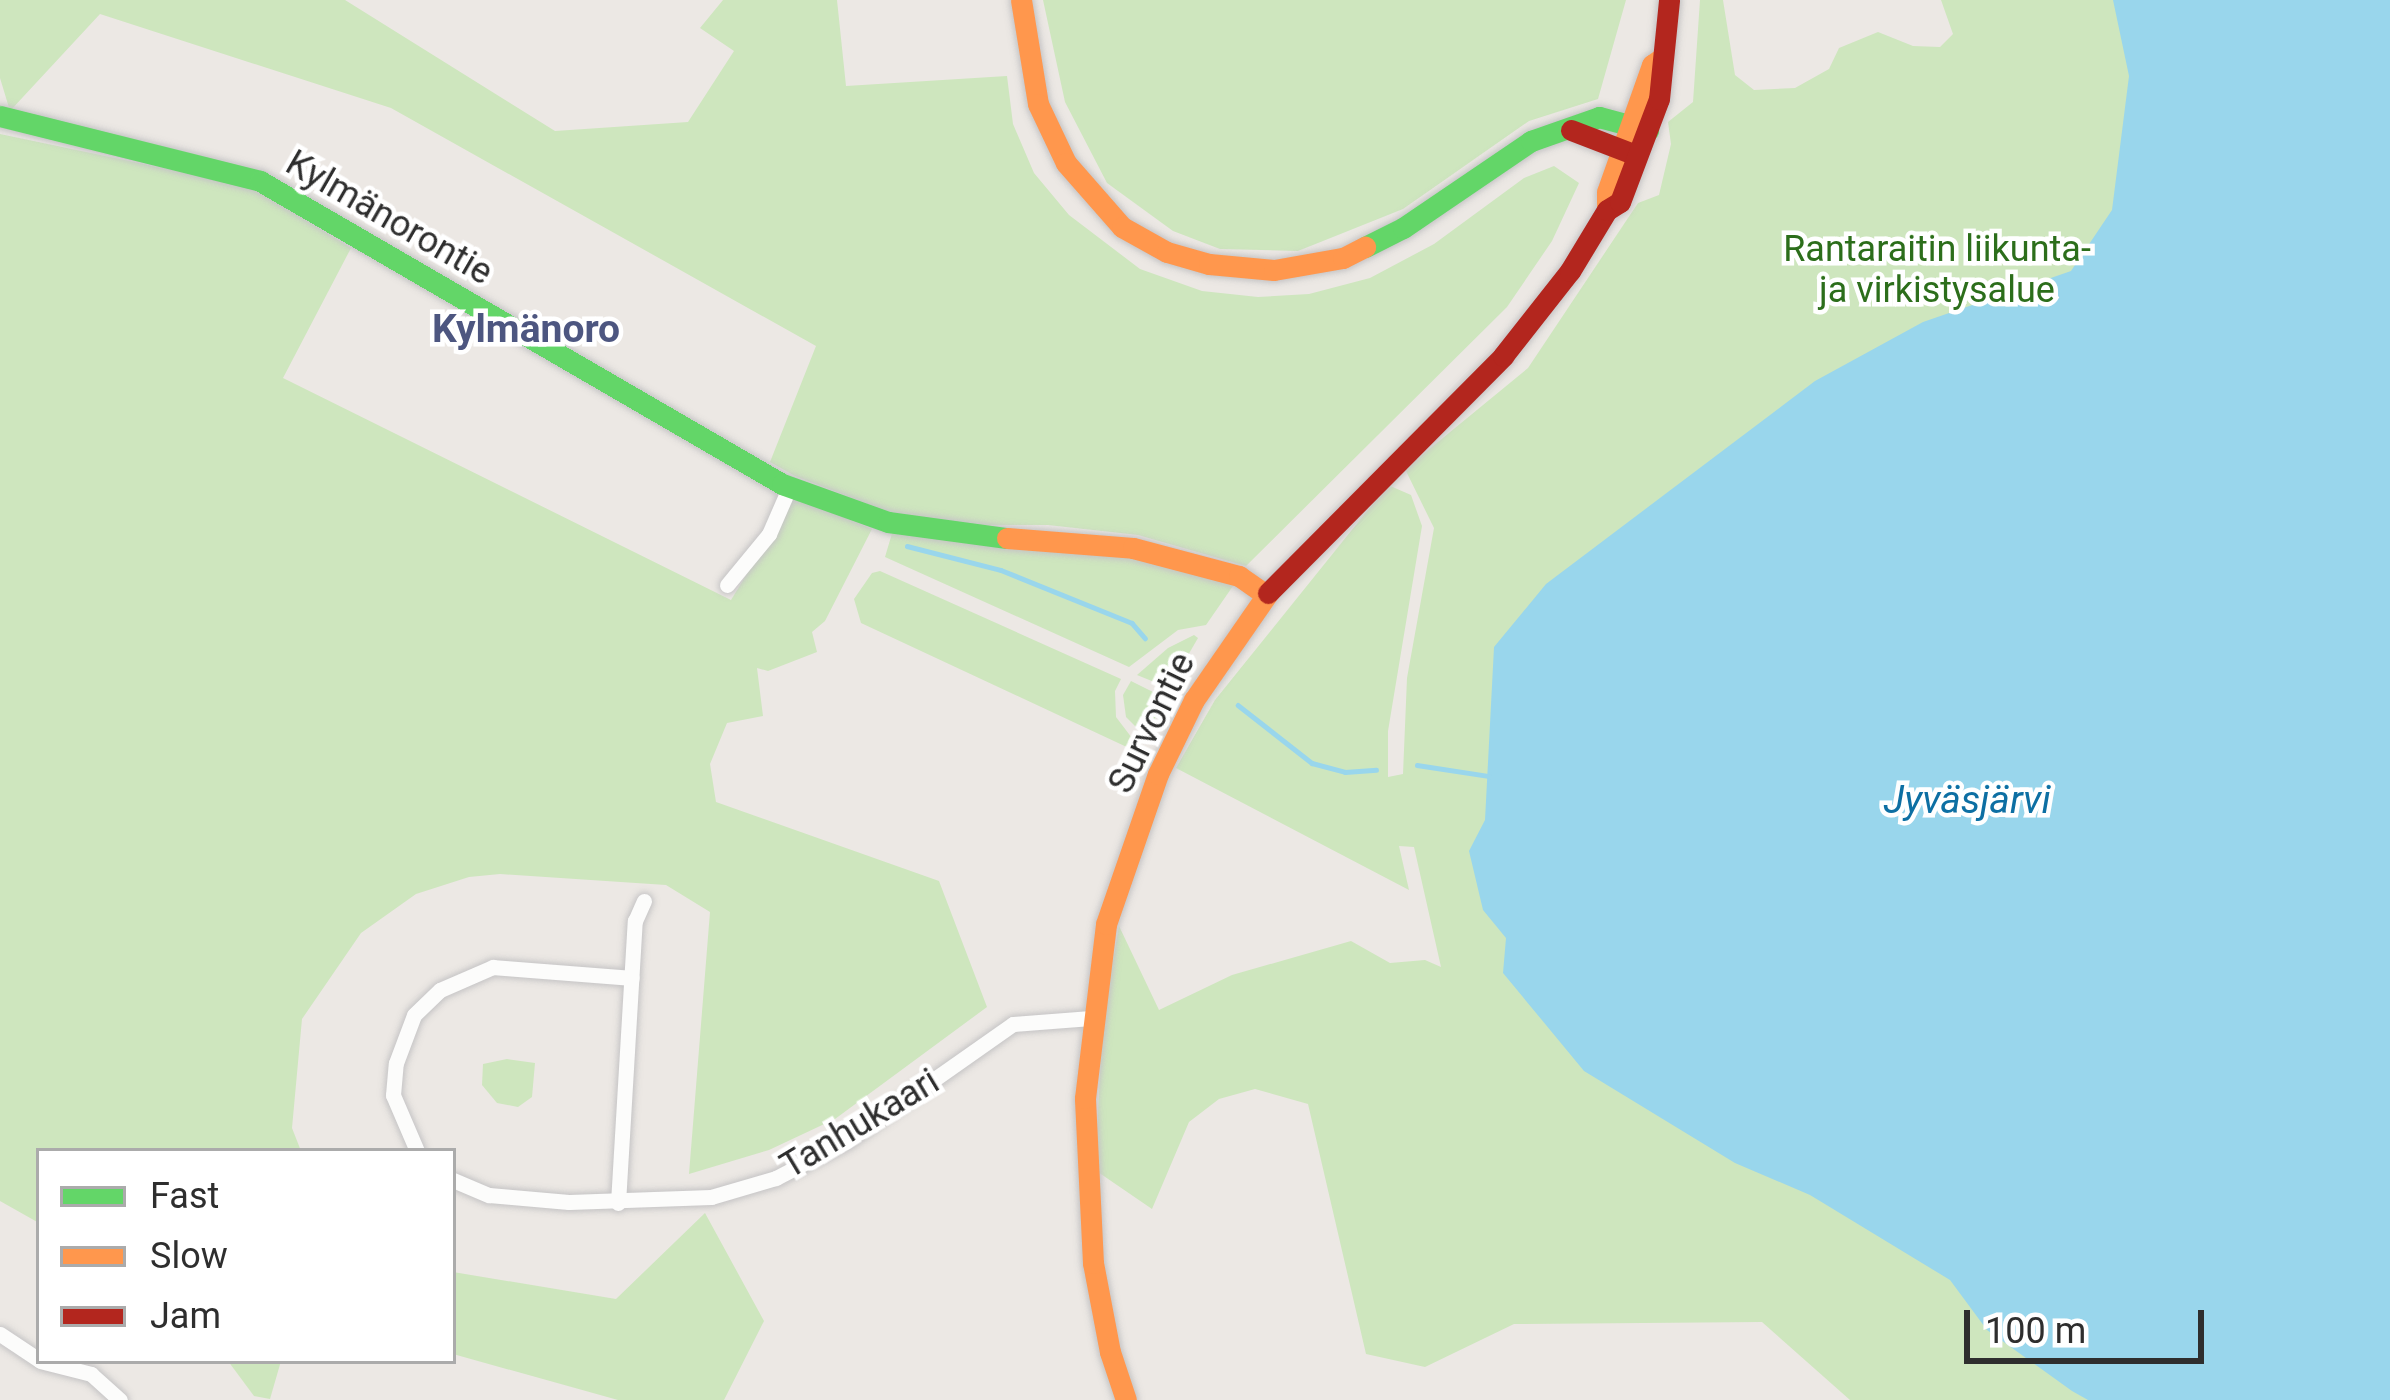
<!DOCTYPE html>
<html>
<head>
<meta charset="utf-8">
<style>
	body { margin:0 }
	#map { position:relative; width:2390px; height:1400px; overflow:hidden; background:#ece8e4; font-family:Roboto,sans-serif }
	div>[style] { position:absolute }
	.green>* { inset:0; background:#cee6be }
	.water>* { inset:0; background:#99d6ec }
	.stream>* { height:4.5px; margin:-2.25px; padding:0 2.25px; transform-origin:2.25px; border-radius:2.25px; background:#99d6ec }
	.roads { filter:drop-shadow(0 0 3px #c5c4c5) drop-shadow(0 0 3px #c5c4c5) }
	.street>* { height:15px; margin:-7.5px; padding:0 7.5px; transform-origin:7.5px; border-radius:7.5px; background:#fcfcfb }
	.fast>* { height:21px; margin:-10.5px; padding:0 10.5px; transform-origin:10.5px; border-radius:10.5px; background:#63d668 }
	.slow>* { height:21px; margin:-10.5px; padding:0 10.5px; transform-origin:10.5px; border-radius:10.5px; background:#ff974d }
	.jam>* { height:21px; margin:-10.5px; padding:0 10.5px; transform-origin:10.5px; border-radius:10.5px; background:#b3261e }
	span { translate:-50% -50%; white-space:nowrap; text-align:center; line-height:1.15; -webkit-text-stroke:9px #fff; paint-order:stroke }
	.street-label { font-size:36px; color:#2e2e2e }
	.park-label { font-size:36px; color:#2c6e1b }
	.neighbourhood-label { font-size:39px; color:#4d5680; font-weight:700 }
	.water-label { font-size:39px; color:#0d6fa3; font-style:italic }
	.legend { position:absolute; left:36px; top:1148px; width:420px; height:216px; box-sizing:border-box; background:#fff; border:3px solid #ababab; margin:0; padding:15px 21px; list-style:none; font-size:36px; color:#2e2e2e }
	.legend li { display:flex; align-items:center; gap:24px; height:60px }
	.legend b { width:60px; border:3px solid #ababab }
	.scale { position:absolute; left:1964px; top:1310px; width:240px; height:54px; box-sizing:border-box; border:6px solid #2e2e2e; border-top:0; padding-left:15px; font-size:36px; line-height:42px; white-space:nowrap; color:#2e2e2e; -webkit-text-stroke:9px #fff; paint-order:stroke }
</style>
</head>
<body>
<div id="map">
	<div class="green">
		<div style="clip-path:polygon(0 0,345px 0,555px 131px,688px 122px,734px 51px,700px 28px,723px 0,837px 0,846px 86px,1007px 76px,1013px 124px,1034px 173px,1069px 215px,1140px 269px,1202px 291px,1258px 297px,1309px 294px,1370px 278px,1434px 244px,1524px 178px,1554px 166px,1579px 183px,1552px 241px,1507px 307px,1246px 566px,1138px 535px,1048px 525px,957px 525px,889px 512px,795px 476px,770px 462px,816px 346px,391px 108px,100px 14px,10px 111px,0 78px)"></div>
		<div style="clip-path:polygon(1043px 0,1626px 0,1598px 99px,1529px 121px,1403px 209px,1298px 251px,1220px 249px,1173px 231px,1107px 183px,1065px 102px)"></div>
		<div style="clip-path:polygon(1700px 0,1723px 0,1735px 75px,1754px 90px,1795px 88px,1829px 69px,1839px 48px,1878px 32px,1913px 46px,1940px 47px,1953px 34px,1941px 0,2162px 0,2226px 1400px,1850px 1400px,1762px 1322px,1514px 1324px,1425px 1367px,1366px 1354px,1308px 1104px,1255px 1089px,1219px 1099px,1189px 1122px,1152px 1209px,1095px 1170px,1103px 1018px,1119px 926px,1159px 1010px,1232px 975px,1351px 941px,1390px 963px,1425px 960px,1441px 967px,1414px 847px,1399px 846px,1409px 890px,1176px 768px,1215px 700px,1388px 485px,1411px 495px,1422px 526px,1388px 731px,1388px 777px,1403px 774px,1407px 678px,1434px 528px,1405px 469px,1528px 368px,1638px 203px,1659px 195px,1671px 144px,1668px 122px,1693px 102px)"></div>
		<div style="clip-path:polygon(0 134px,225px 181px,260px 192px,351px 248px,283px 378px,731px 600px,794px 497px,872px 529px,825px 621px,812px 632px,817px 652px,768px 671px,757px 668px,763px 716px,727px 723px,710px 764px,716px 802px,939px 881px,987px 1007px,835px 1119px,769px 1150px,689px 1174px,710px 912px,666px 885px,500px 874px,469px 877px,416px 894px,361px 933px,302px 1019px,292px 1128px,301px 1151px,39px 1151px,39px 1223px,0 1201px)"></div>
		<div style="clip-path:polygon(893px 530px,1133px 556px,1203px 572px,1233px 586px,1206px 625px,1178px 630px,1129px 667px,885px 557px)"></div>
		<div style="clip-path:polygon(880px 571px,1121px 679px,1115px 691px,1116px 717px,1135px 742px,1131px 749px,861px 623px,854px 599px,872px 573px)"></div>
		<div style="clip-path:polygon(1194px 635px,1198px 638px,1169px 688px,1137px 675px,1168px 648px)"></div>
		<div style="clip-path:polygon(1131px 681px,1165px 698px,1146px 737px,1126px 717px,1123px 695px)"></div>
		<div style="clip-path:polygon(507px 1059px,535px 1063px,532px 1097px,518px 1107px,497px 1103px,482px 1085px,483px 1064px)"></div>
		<div style="clip-path:polygon(705px 1213px,764px 1321px,724px 1400px,618px 1400px,453px 1354px,453px 1272px,616px 1299px)"></div>
		<div style="clip-path:polygon(228px 1361px,281px 1361px,270px 1399px,254px 1396px)"></div>
	</div>
	<div class="water">
		<div style="clip-path:polygon(2113px 0,2390px 0,2390px 1400px,2088px 1400px,2072px 1391px,1987px 1330px,1950px 1280px,1810px 1195px,1735px 1163px,1584px 1071px,1503px 973px,1506px 938px,1483px 910px,1469px 851px,1485px 820px,1494px 647px,1546px 584px,1815px 381px,1923px 322px,2071px 271px,2112px 210px,2129px 76px)"></div>
	</div>
	<div class="stream">
		<div style="left:907px;top:546px;width:97px;rotate:14.3deg"></div>
		<div style="left:1001px;top:570px;width:141px;rotate:22deg"></div>
		<div style="left:1132px;top:623px;width:20px;rotate:49deg"></div>
		<div style="left:1238px;top:705px;width:94px;rotate:38.1deg"></div>
		<div style="left:1312px;top:763px;width:34px;rotate:15deg"></div>
		<div style="left:1345px;top:772px;width:31px;rotate:-4deg"></div>
		<div style="left:1417px;top:765px;width:73px;rotate:8.7deg"></div>
	</div>
	<div class="roads">
		<div class="street">
			<div style="left:727px;top:585px;width:66px;rotate:-50.5deg"></div>
			<div style="left:769px;top:534px;width:52px;rotate:-66.4deg"></div>
			<div style="left:417px;top:1151px;width:61px;rotate:-113.2deg"></div>
			<div style="left:393px;top:1095px;width:32px;rotate:-85deg"></div>
			<div style="left:396px;top:1063px;width:51px;rotate:-69.4deg"></div>
			<div style="left:414px;top:1015px;width:36px;rotate:-44deg"></div>
			<div style="left:440px;top:990px;width:58px;rotate:-23.5deg"></div>
			<div style="left:493px;top:967px;width:139px;rotate:4.5deg"></div>
			<div style="left:453px;top:1180px;width:39px;rotate:23deg"></div>
			<div style="left:489px;top:1195px;width:80px;rotate:5deg"></div>
			<div style="left:569px;top:1202px;width:142px;rotate:-2deg"></div>
			<div style="left:711px;top:1197px;width:68px;rotate:-16.3deg"></div>
			<div style="left:776px;top:1178px;width:78px;rotate:-27.6deg"></div>
			<div style="left:845px;top:1142px;width:205px;rotate:-35.1deg"></div>
			<div style="left:1013px;top:1024px;width:78px;rotate:-4.4deg"></div>
			<div style="left:618px;top:1203px;width:283px;rotate:-86.6deg"></div>
			<div style="left:635px;top:921px;width:22px;rotate:-66deg"></div>
			<div style="left:0;top:1334px;width:47px;rotate:33.7deg"></div>
			<div style="left:40px;top:1361px;width:53px;rotate:14.3deg"></div>
			<div style="left:91px;top:1374px;width:39px;rotate:42deg"></div>
		</div>
		<div class="fast">
			<div style="left:0;top:116px;width:268px;rotate:14deg"></div>
			<div style="left:260px;top:181px;width:604px;rotate:30.13deg"></div>
			<div style="left:782px;top:484px;width:113px;rotate:19.7deg"></div>
			<div style="left:888px;top:522px;width:120px;rotate:7.7deg"></div>
			<div style="left:1365px;top:247px;width:42px;rotate:-26.6deg"></div>
			<div style="left:1403px;top:228px;width:155px;rotate:-34.2deg"></div>
			<div style="left:1531px;top:141px;width:72px;rotate:-19.4deg"></div>
			<div style="left:1599px;top:117px;width:51px;rotate:14.9deg"></div>
		</div>
		<div class="slow">
			<div style="left:1021px;top:0;width:105px;rotate:80.7deg"></div>
			<div style="left:1038px;top:104px;width:65px;rotate:64.6deg"></div>
			<div style="left:1066px;top:163px;width:85px;rotate:48.8deg"></div>
			<div style="left:1122px;top:227px;width:51px;rotate:29.1deg"></div>
			<div style="left:1167px;top:252px;width:44px;rotate:15.9deg"></div>
			<div style="left:1209px;top:264px;width:65px;rotate:5.3deg"></div>
			<div style="left:1274px;top:270px;width:70px;rotate:-9.9deg"></div>
			<div style="left:1343px;top:258px;width:25px;rotate:-27deg"></div>
			<div style="left:1607px;top:210px;width:18px;rotate:-90deg"></div>
			<div style="left:1607px;top:192px;width:135px;rotate:-70.5deg"></div>
			<div style="left:1652px;top:65px;width:9px;rotate:-36deg"></div>
			<div style="left:1007px;top:538px;width:126px;rotate:4.5deg"></div>
			<div style="left:1133px;top:548px;width:110px;rotate:14.8deg"></div>
			<div style="left:1239px;top:576px;width:33px;rotate:35deg"></div>
			<div style="left:1126px;top:1400px;width:51px;rotate:-108.4deg"></div>
			<div style="left:1110px;top:1352px;width:91px;rotate:-100.8deg"></div>
			<div style="left:1093px;top:1263px;width:165px;rotate:-92.8deg"></div>
			<div style="left:1085px;top:1098px;width:175px;rotate:-83.1deg"></div>
			<div style="left:1106px;top:924px;width:159px;rotate:-70.9deg"></div>
			<div style="left:1158px;top:774px;width:82px;rotate:-64.1deg"></div>
			<div style="left:1194px;top:700px;width:130px;rotate:-55.3deg"></div>
		</div>
		<div class="jam">
			<div style="left:1571px;top:130px;width:64px;rotate:21deg"></div>
			<div style="left:1268px;top:593px;width:334px;rotate:-45.2deg"></div>
			<div style="left:1503px;top:356px;width:108px;rotate:-51.8deg"></div>
			<div style="left:1570px;top:271px;width:71px;rotate:-58.8deg"></div>
			<div style="left:1607px;top:210px;width:15px;rotate:-32deg"></div>
			<div style="left:1620px;top:202px;width:110px;rotate:-69.3deg"></div>
			<div style="left:1659px;top:99px;width:100px;rotate:-84.2deg"></div>
		</div>
	</div>
	<div class="street-label">
		<span style="left:389px;top:218px;rotate:30deg">Kylmänorontie</span>
		<span style="left:1152px;top:723px;rotate:-64deg">Survontie</span>
		<span style="left:860px;top:1124px;rotate:-31deg">Tanhukaari</span>
	</div>
	<div class="park-label">
		<span style="left:1937px;top:270px">Rantaraitin liikunta-<br>ja virkistysalue</span>
	</div>
	<div class="neighbourhood-label">
		<span style="left:526px;top:329px">Kylmänoro</span>
	</div>
	<div class="water-label">
		<span style="left:1967px;top:800px">Jyväsjärvi</span>
	</div>
	<ul class="legend">
	<li><b style="height:15px;background:#63d668"></b>Fast</li>
	<li><b style="height:15px;background:#ff974d"></b>Slow</li>
	<li><b style="height:15px;background:#b3261e"></b>Jam</li>
	</ul>
	<div class="scale">100 m</div>
</div>
</body>
</html>
